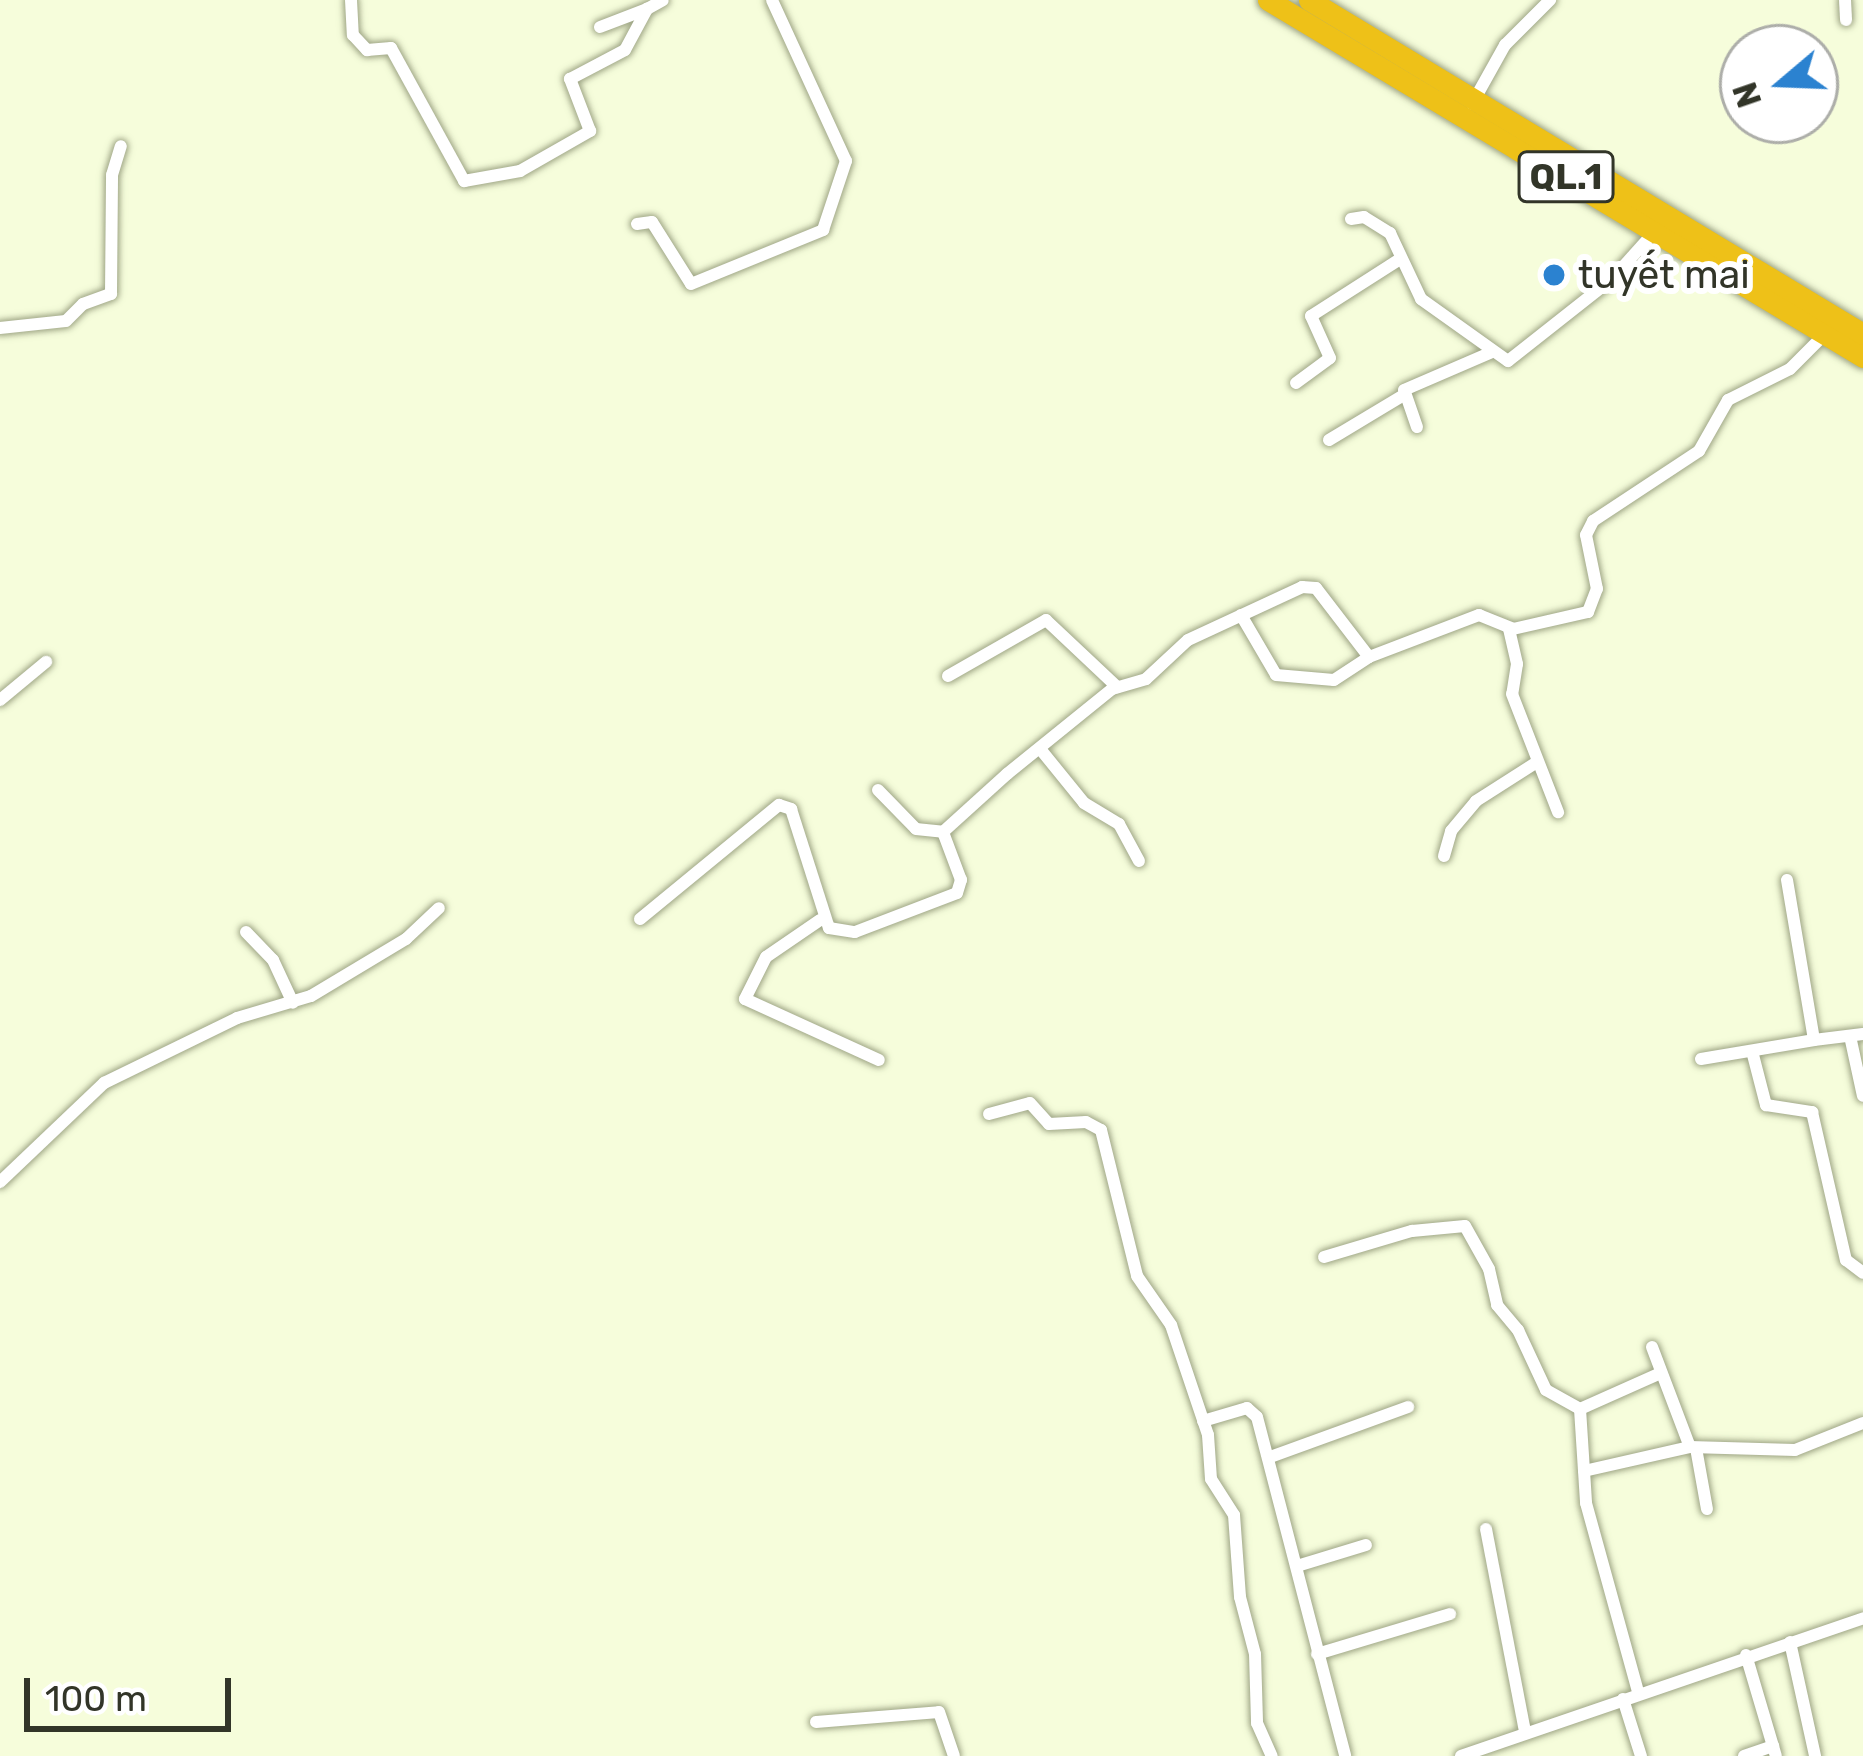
<!DOCTYPE html>
<html>
<head>
<meta charset="utf-8">
<style>
	body { margin:0 }
	#map { position:relative; width:1863px; height:1756px; overflow:hidden; background:#f6fddb; font-family:Rubik,sans-serif }
	div>[style] { position:absolute }
	.roads { filter:drop-shadow(0 0 3px #9fa686) drop-shadow(0 0 3px #9fa686) }
	.street>* { height:12px; margin:-6px; padding:0 6px; transform-origin:6px; border-radius:6px; background:#fff }
	.highway>* { height:21px; margin:-10.5px; padding:0 10.5px; transform-origin:10.5px; border-radius:10.5px; background:#eec118 }
	.dots>* { width:33px; height:33px; translate:-50% -50%; box-sizing:border-box; border:6px solid #fff; border-radius:50% }
	span { translate:-50% -50%; white-space:nowrap; text-align:center; line-height:1.15; -webkit-text-stroke:12px #fff; paint-order:stroke }
	.shield-label span { padding:3px 9px; background:#fff; border:3px solid; border-radius:9px; -webkit-text-stroke-width:0 }
	.shield-label { font-size:36px; color:#323528; font-weight:700 }
	.poi-label { font-size:39px; color:#323528 }
	.left { translate:0 -50%; text-align:left }
	.north { position:absolute; left:1719px; top:24px; width:120px; height:120px; box-sizing:border-box; background:#fff; border:3px solid #adaea9; border-radius:50%; rotate:251deg; font-size:33px; font-weight:700; line-height:48px; text-align:center; color:#323528 }
	.north::after { content:''; display:block; margin:auto; width:42px; height:54px; background:#2b82d0; clip-path:polygon(50% 0,100% 100%,50% 72%,0 100%) }
	.scale { position:absolute; left:24px; top:1678px; width:207px; height:54px; box-sizing:border-box; border:6px solid #323528; border-top:0; padding-left:15px; font-size:36px; line-height:42px; white-space:nowrap; color:#323528; -webkit-text-stroke:9px #fff; paint-order:stroke }
</style>
</head>
<body>
<div id="map">
	<div class="roads">
		<div class="street">
			<div style="left:351px;top:0;width:35px;rotate:87deg"></div>
			<div style="left:353px;top:35px;width:21px;rotate:47deg"></div>
			<div style="left:367px;top:50px;width:24px;rotate:-5deg"></div>
			<div style="left:391px;top:48px;width:152px;rotate:61.2deg"></div>
			<div style="left:464px;top:181px;width:57px;rotate:-10.1deg"></div>
			<div style="left:520px;top:171px;width:81px;rotate:-29.7deg"></div>
			<div style="left:590px;top:131px;width:56px;rotate:-111deg"></div>
			<div style="left:570px;top:79px;width:62px;rotate:-27.8deg"></div>
			<div style="left:625px;top:50px;width:47px;rotate:-61.8deg"></div>
			<div style="left:647px;top:9px;width:18px;rotate:-29deg"></div>
			<div style="left:1845px;top:0;width:20px;rotate:87deg"></div>
			<div style="left:600px;top:27px;width:50px;rotate:-21deg"></div>
			<div style="left:1472px;top:104px;width:68px;rotate:-60.8deg"></div>
			<div style="left:1505px;top:45px;width:64px;rotate:-45deg"></div>
			<div style="left:1351px;top:219px;width:13px;rotate:-9deg"></div>
			<div style="left:1364px;top:217px;width:31px;rotate:32deg"></div>
			<div style="left:1390px;top:233px;width:73px;rotate:64.8deg"></div>
			<div style="left:1421px;top:299px;width:107px;rotate:35.5deg"></div>
			<div style="left:1508px;top:361px;width:132px;rotate:-38.3deg"></div>
			<div style="left:1612px;top:279px;width:64px;rotate:-48.1deg"></div>
			<div style="left:637px;top:224px;width:15px;rotate:-8deg"></div>
			<div style="left:652px;top:222px;width:73px;rotate:57.8deg"></div>
			<div style="left:691px;top:284px;width:143px;rotate:-22.2deg"></div>
			<div style="left:823px;top:230px;width:73px;rotate:-71.6deg"></div>
			<div style="left:846px;top:161px;width:177px;rotate:-114.7deg"></div>
			<div style="left:0;top:328px;width:66px;rotate:-6.1deg"></div>
			<div style="left:66px;top:321px;width:24px;rotate:-45deg"></div>
			<div style="left:83px;top:304px;width:30px;rotate:-20deg"></div>
			<div style="left:111px;top:294px;width:119px;rotate:-89.5deg"></div>
			<div style="left:112px;top:175px;width:30px;rotate:-73deg"></div>
			<div style="left:1296px;top:383px;width:42px;rotate:-36.3deg"></div>
			<div style="left:1330px;top:358px;width:46px;rotate:-114.3deg"></div>
			<div style="left:1311px;top:316px;width:106px;rotate:-32.6deg"></div>
			<div style="left:1417px;top:427px;width:39px;rotate:-109deg"></div>
			<div style="left:1404px;top:390px;width:94px;rotate:-23.3deg"></div>
			<div style="left:1329px;top:440px;width:87px;rotate:-31deg"></div>
			<div style="left:1241px;top:615px;width:69px;rotate:59.7deg"></div>
			<div style="left:1276px;top:675px;width:58px;rotate:4.9deg"></div>
			<div style="left:1334px;top:680px;width:42px;rotate:-33.3deg"></div>
			<div style="left:1509px;top:629px;width:36px;rotate:77deg"></div>
			<div style="left:1517px;top:664px;width:30px;rotate:99deg"></div>
			<div style="left:1512px;top:694px;width:127px;rotate:68.7deg"></div>
			<div style="left:948px;top:676px;width:113px;rotate:-29.7deg"></div>
			<div style="left:1046px;top:620px;width:98px;rotate:43.3deg"></div>
			<div style="left:0;top:700px;width:60px;rotate:-39.6deg"></div>
			<div style="left:1041px;top:750px;width:68px;rotate:50.9deg"></div>
			<div style="left:1084px;top:803px;width:41px;rotate:31deg"></div>
			<div style="left:1119px;top:824px;width:42px;rotate:61.6deg"></div>
			<div style="left:878px;top:790px;width:54px;rotate:45.7deg"></div>
			<div style="left:916px;top:829px;width:27px;rotate:6deg"></div>
			<div style="left:1444px;top:856px;width:26px;rotate:-74deg"></div>
			<div style="left:1451px;top:831px;width:39px;rotate:-50deg"></div>
			<div style="left:1476px;top:801px;width:72px;rotate:-32.6deg"></div>
			<div style="left:1787px;top:880px;width:162px;rotate:80.4deg"></div>
			<div style="left:1814px;top:1040px;width:49px;rotate:-7deg"></div>
			<div style="left:640px;top:919px;width:180px;rotate:-39.4deg"></div>
			<div style="left:779px;top:805px;width:13px;rotate:18deg"></div>
			<div style="left:791px;top:809px;width:125px;rotate:72.3deg"></div>
			<div style="left:829px;top:928px;width:26px;rotate:9deg"></div>
			<div style="left:855px;top:932px;width:109px;rotate:-20.9deg"></div>
			<div style="left:957px;top:893px;width:14px;rotate:-73deg"></div>
			<div style="left:961px;top:880px;width:51px;rotate:-110.6deg"></div>
			<div style="left:943px;top:832px;width:86px;rotate:-42.2deg"></div>
			<div style="left:1007px;top:774px;width:135px;rotate:-39deg"></div>
			<div style="left:1112px;top:689px;width:35px;rotate:-16deg"></div>
			<div style="left:1146px;top:679px;width:57px;rotate:-42.9deg"></div>
			<div style="left:1188px;top:640px;width:126px;rotate:-24.9deg"></div>
			<div style="left:1302px;top:587px;width:14px;rotate:4deg"></div>
			<div style="left:1316px;top:588px;width:87px;rotate:52.5deg"></div>
			<div style="left:1369px;top:657px;width:118px;rotate:-20.9deg"></div>
			<div style="left:1479px;top:615px;width:37px;rotate:22deg"></div>
			<div style="left:1513px;top:629px;width:77px;rotate:-12.8deg"></div>
			<div style="left:1588px;top:612px;width:25px;rotate:-69deg"></div>
			<div style="left:1597px;top:589px;width:55px;rotate:-101.5deg"></div>
			<div style="left:1586px;top:535px;width:16px;rotate:-63deg"></div>
			<div style="left:1593px;top:521px;width:127px;rotate:-33.4deg"></div>
			<div style="left:1699px;top:451px;width:59px;rotate:-60.4deg"></div>
			<div style="left:1728px;top:400px;width:69px;rotate:-26.6deg"></div>
			<div style="left:1790px;top:369px;width:49px;rotate:-45deg"></div>
			<div style="left:820px;top:920px;width:65px;rotate:145.6deg"></div>
			<div style="left:766px;top:957px;width:47px;rotate:116.6deg"></div>
			<div style="left:745px;top:999px;width:147px;rotate:24.5deg"></div>
			<div style="left:246px;top:932px;width:39px;rotate:46deg"></div>
			<div style="left:273px;top:960px;width:47px;rotate:65.1deg"></div>
			<div style="left:1850px;top:1036px;width:61px;rotate:77.8deg"></div>
			<div style="left:1752px;top:1051px;width:56px;rotate:75.5deg"></div>
			<div style="left:1766px;top:1105px;width:47px;rotate:8.7deg"></div>
			<div style="left:1812px;top:1112px;width:152px;rotate:77.1deg"></div>
			<div style="left:1846px;top:1260px;width:21px;rotate:37deg"></div>
			<div style="left:1701px;top:1059px;width:115px;rotate:-9.5deg"></div>
			<div style="left:989px;top:1114px;width:42px;rotate:-15deg"></div>
			<div style="left:1030px;top:1103px;width:28px;rotate:48deg"></div>
			<div style="left:1049px;top:1124px;width:37px;rotate:-3deg"></div>
			<div style="left:1086px;top:1122px;width:17px;rotate:28deg"></div>
			<div style="left:1101px;top:1130px;width:150px;rotate:76.1deg"></div>
			<div style="left:1137px;top:1276px;width:60px;rotate:55.2deg"></div>
			<div style="left:1171px;top:1325px;width:116px;rotate:71.4deg"></div>
			<div style="left:1208px;top:1435px;width:44px;rotate:86.1deg"></div>
			<div style="left:1211px;top:1479px;width:43px;rotate:57.4deg"></div>
			<div style="left:1234px;top:1515px;width:82px;rotate:85.8deg"></div>
			<div style="left:1240px;top:1597px;width:59px;rotate:75.3deg"></div>
			<div style="left:1255px;top:1654px;width:69px;rotate:88.3deg"></div>
			<div style="left:1257px;top:1723px;width:36px;rotate:66deg"></div>
			<div style="left:0;top:1182px;width:144px;rotate:-43.6deg"></div>
			<div style="left:104px;top:1083px;width:148px;rotate:-26deg"></div>
			<div style="left:237px;top:1018px;width:77px;rotate:-16.6deg"></div>
			<div style="left:311px;top:996px;width:111px;rotate:-31deg"></div>
			<div style="left:406px;top:939px;width:45px;rotate:-43.2deg"></div>
			<div style="left:1324px;top:1257px;width:92px;rotate:-16.5deg"></div>
			<div style="left:1412px;top:1231px;width:53px;rotate:-5.4deg"></div>
			<div style="left:1465px;top:1226px;width:49px;rotate:60.8deg"></div>
			<div style="left:1489px;top:1269px;width:37px;rotate:77deg"></div>
			<div style="left:1497px;top:1305px;width:33px;rotate:50deg"></div>
			<div style="left:1518px;top:1330px;width:66px;rotate:65deg"></div>
			<div style="left:1546px;top:1390px;width:39px;rotate:29deg"></div>
			<div style="left:1580px;top:1409px;width:94px;rotate:86.3deg"></div>
			<div style="left:1586px;top:1503px;width:196px;rotate:74.6deg"></div>
			<div style="left:1652px;top:1347px;width:107px;rotate:69.2deg"></div>
			<div style="left:1580px;top:1409px;width:89px;rotate:-24deg"></div>
			<div style="left:1203px;top:1421px;width:46px;rotate:-16.5deg"></div>
			<div style="left:1247px;top:1408px;width:13px;rotate:42deg"></div>
			<div style="left:1257px;top:1417px;width:350px;rotate:75.4deg"></div>
			<div style="left:1696px;top:1448px;width:62px;rotate:79.8deg"></div>
			<div style="left:1270px;top:1457px;width:147px;rotate:-19.9deg"></div>
			<div style="left:1584px;top:1471px;width:109px;rotate:-12.8deg"></div>
			<div style="left:1690px;top:1447px;width:105px;rotate:1.6deg"></div>
			<div style="left:1795px;top:1450px;width:73px;rotate:-21.7deg"></div>
			<div style="left:1486px;top:1529px;width:206px;rotate:79.1deg"></div>
			<div style="left:1297px;top:1566px;width:72px;rotate:-16.9deg"></div>
			<div style="left:1790px;top:1642px;width:117px;rotate:77.6deg"></div>
			<div style="left:1317px;top:1654px;width:139px;rotate:-16.7deg"></div>
			<div style="left:1746px;top:1655px;width:105px;rotate:73.5deg"></div>
			<div style="left:1623px;top:1699px;width:60px;rotate:72.5deg"></div>
			<div style="left:816px;top:1722px;width:123px;rotate:-4.6deg"></div>
			<div style="left:939px;top:1712px;width:46px;rotate:71.2deg"></div>
			<div style="left:1461px;top:1756px;width:425px;rotate:-18.9deg"></div>
			<div style="left:1744px;top:1756px;width:31px;rotate:-19deg"></div>
		</div>
		<div class="highway">
			<div style="left:1268px;top:0;width:694px;rotate:30.96deg"></div>
			<div style="left:1309px;top:0;width:647px;rotate:31.09deg"></div>
		</div>
	</div>
	<div class="dots">
		<div style="left:1554px;top:275px;background:#2b82d0"></div>
	</div>
	<div class="shield-label">
		<span style="left:1566px;top:177px">QL.1</span>
	</div>
	<div class="poi-label">
		<span class="left" style="left:1578px;top:275px">tuyết mai</span>
	</div>
	<div class="north">N</div>
	<div class="scale">100 m</div>
</div>
</body>
</html>
